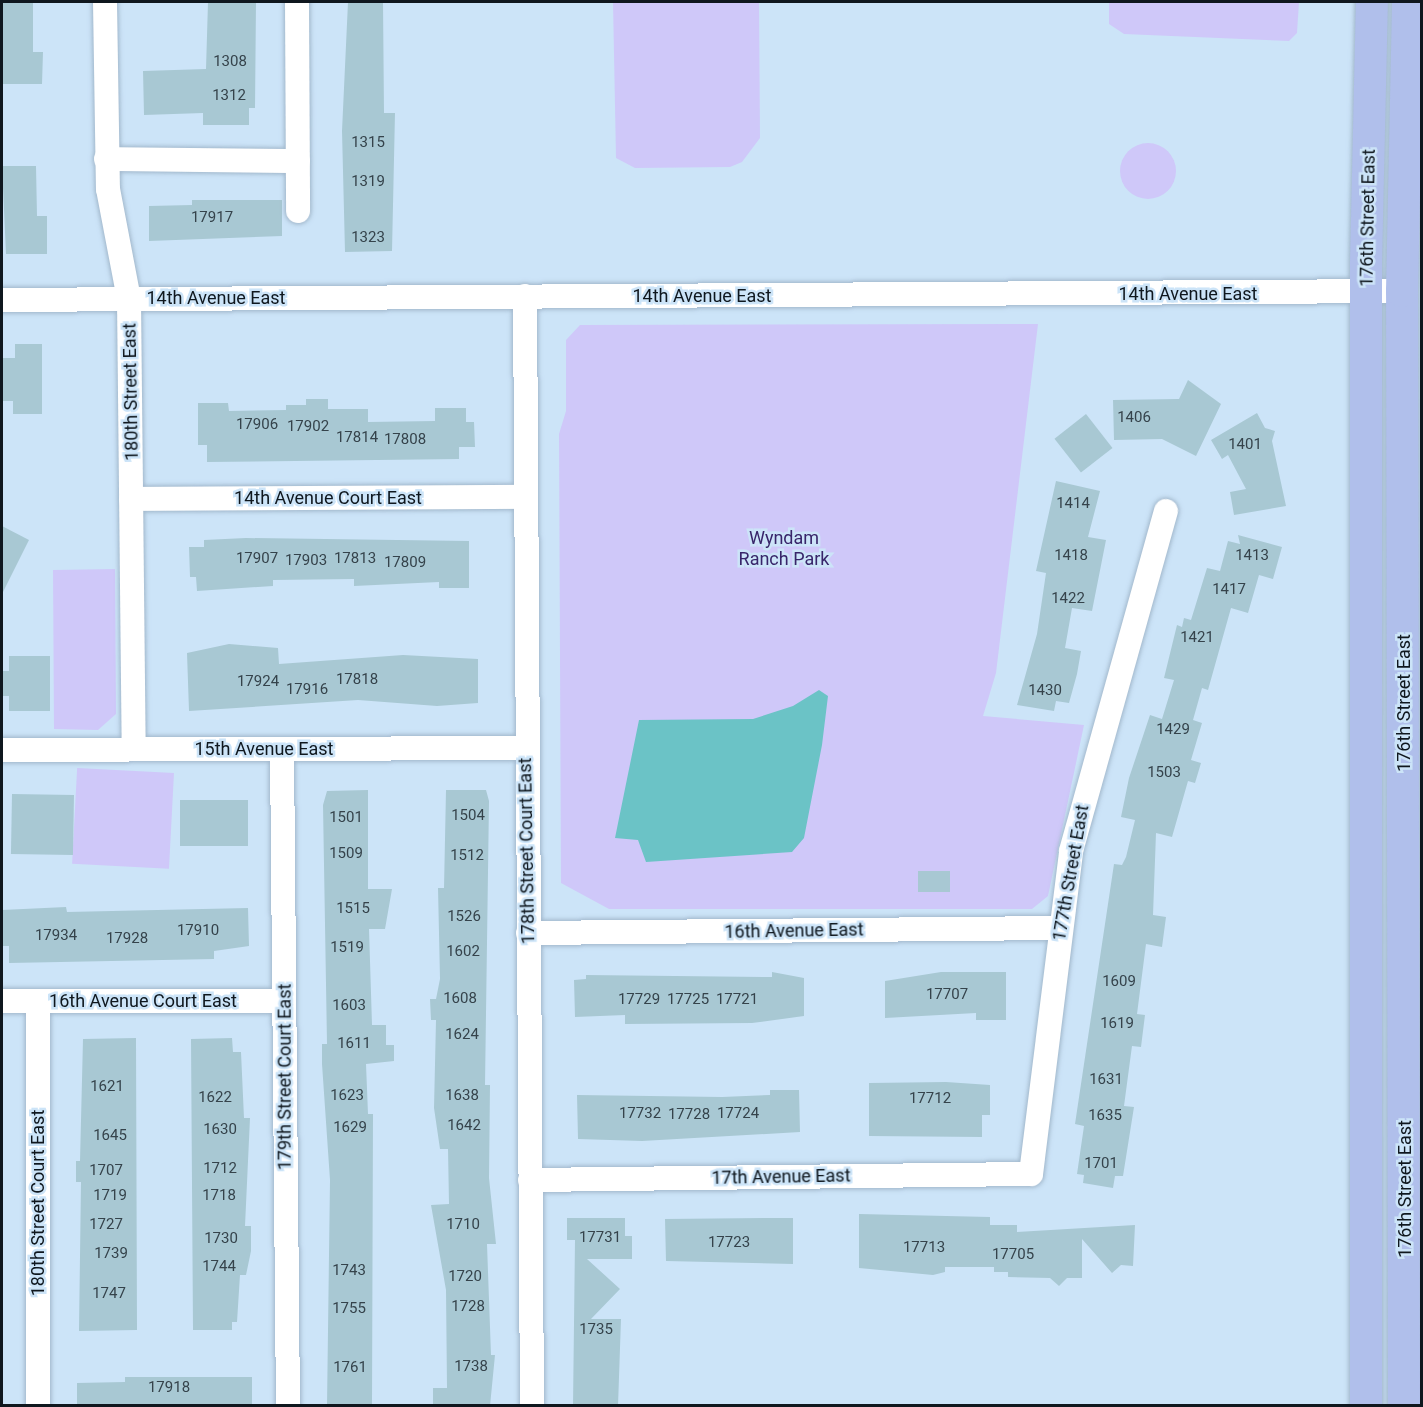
<!DOCTYPE html>
<html>
<head>
<meta charset="utf-8">
<style>
	body { margin:0 }
	#map { position:relative; width:1423px; height:1407px; overflow:hidden; background:#cce4f8; font-family:Roboto,sans-serif }
	div>[style] { position:absolute }
	.green>* { inset:0; background:#cfc8f9; transform-origin:0 0 }
	.round { border-radius:50% }
	.water>* { inset:0; background:#6bc3c6 }
	.building>* { inset:0; background:#a8c8d3; transform-origin:0 0 }
	.roads { filter:drop-shadow(0 0 2px #a2b8cc) drop-shadow(0 0 2px #a2b8cc) }
	.minor>* { height:24px; margin:-12px; padding:0 12px; transform-origin:12px; border-radius:12px; background:#fff }
	.major>* { height:32px; margin:-16px; padding:0 16px; transform-origin:16px; border-radius:16px; background:#b0bfeb }
	span { translate:-50% -50%; white-space:nowrap; text-align:center; line-height:1.15; -webkit-text-stroke:5px #cce4f8; paint-order:stroke }
	.number-label { font-size:15px; color:#35434b }
	.number-label span { -webkit-text-stroke-width:0 }
	.street-label { font-size:18px; color:#0f171e }
	.park-label { font-size:18px; color:#38256a }
	.frame { position:absolute; inset:0; border:3px solid #0f171e; pointer-events:none }
</style>
</head>
<body>
<div id="map">
	<div class="green">
		<div style="clip-path:polygon(613px 2px,759px 2px,760px 138px,742px 162px,730px 167px,635px 168px,616px 158px)"></div>
		<div style="clip-path:polygon(1109px 2px,1299px 2px,1297px 33px,1289px 41px,1124px 34px,1109px 24px)"></div>
		<div class="round" style="left:1120px;top:143px;width:56px;height:56px"></div>
		<div style="clip-path:polygon(1038px 324px,996px 673px,983px 716px,1084px 725px,1048px 896px,1032px 909px,609px 909px,561px 883px,559px 434px,566px 411px,566px 340px,580px 325px)"></div>
		<div style="clip-path:polygon(115px 569px,116px 714px,98px 730px,54px 729px,53px 570px)"></div>
		<div style="left:174px;top:773px;width:96px;height:97px;rotate:93deg"></div>
	</div>
	<div class="water">
		<div style="clip-path:polygon(819px 690px,828px 696px,822px 745px,804px 838px,792px 852px,646px 862px,638px 840px,615px 838px,639px 720px,753px 719px,793px 706px)"></div>
	</div>
	<div class="building">
		<div style="clip-path:polygon(2px 2px,33px 2px,33px 52px,43px 52px,42px 84px,2px 84px)"></div>
		<div style="clip-path:polygon(208px 2px,256px 2px,255px 108px,249px 108px,249px 125px,203px 125px,203px 113px,144px 115px,143px 71px,206px 69px)"></div>
		<div style="clip-path:polygon(348px 2px,383px 2px,384px 113px,395px 113px,392px 251px,345px 252px,342px 131px)"></div>
		<div style="clip-path:polygon(2px 166px,36px 166px,37px 216px,47px 216px,47px 254px,6px 254px)"></div>
		<div style="clip-path:polygon(192px 200px,282px 200px,282px 236px,149px 241px,149px 206px,192px 205px)"></div>
		<div style="clip-path:polygon(15px 344px,42px 344px,42px 414px,13px 414px,13px 401px,2px 401px,2px 358px,15px 358px)"></div>
		<div style="clip-path:polygon(1188px 380px,1221px 404px,1196px 456px,1162px 439px,1114px 440px,1113px 400px,1179px 399px)"></div>
		<div style="clip-path:polygon(306px 399px,328px 399px,328px 409px,368px 409px,368px 422px,435px 421px,435px 408px,466px 408px,466px 422px,474px 422px,475px 447px,459px 447px,459px 459px,207px 462px,207px 445px,198px 445px,198px 403px,228px 403px,229px 411px,286px 410px,286px 405px,306px 405px)"></div>
		<div style="clip-path:polygon(1257px 413px,1265px 428px,1275px 431px,1272px 441px,1286px 506px,1234px 515px,1230px 492px,1246px 489px,1228px 455px,1222px 459px,1211px 440px)"></div>
		<div style="left:1086px;top:414px;width:43px;height:40px;rotate:52deg"></div>
		<div style="clip-path:polygon(1056px 481px,1100px 491px,1088px 537px,1106px 540px,1092px 611px,1072px 608px,1065px 648px,1081px 651px,1077px 674px,1069px 703px,1056px 701px,1054px 711px,1017px 705px,1037px 634px,1046px 573px,1036px 571px)"></div>
		<div style="clip-path:polygon(2px 526px,29px 540px,2px 594px)"></div>
		<div style="clip-path:polygon(1238px 535px,1282px 547px,1273px 579px,1259px 575px,1248px 613px,1231px 608px,1208px 690px,1202px 688px,1193px 720px,1202px 723px,1191px 760px,1201px 763px,1195px 783px,1188px 781px,1172px 837px,1156px 833px,1153px 915px,1166px 917px,1162px 947px,1146px 944px,1137px 1014px,1145px 1015px,1141px 1047px,1132px 1046px,1124px 1106px,1134px 1107px,1123px 1176px,1115px 1176px,1113px 1188px,1083px 1183px,1084px 1175px,1077px 1174px,1084px 1126px,1075px 1124px,1114px 864px,1122px 865px,1126px 857px,1135px 820px,1121px 817px,1129px 778px,1150px 715px,1162px 719px,1174px 680px,1164px 678px,1177px 625px,1182px 627px,1184px 618px,1191px 620px,1207px 568px,1220px 571px,1228px 541px,1240px 544px)"></div>
		<div style="clip-path:polygon(246px 538px,469px 541px,469px 588px,439px 588px,439px 582px,354px 586px,354px 579px,273px 580px,273px 586px,197px 591px,196px 577px,190px 577px,189px 547px,204px 547px,204px 540px)"></div>
		<div style="clip-path:polygon(229px 644px,278px 648px,279px 664px,403px 655px,478px 659px,478px 703px,437px 706px,358px 700px,189px 711px,187px 653px)"></div>
		<div style="clip-path:polygon(9px 656px,50px 656px,50px 711px,9px 711px,9px 696px,2px 696px,2px 671px,9px 671px)"></div>
		<div style="clip-path:polygon(368px 790px,368px 889px,392px 889px,385px 929px,369px 929px,372px 1025px,386px 1025px,386px 1045px,394px 1045px,394px 1061px,366px 1064px,368px 1114px,373px 1114px,372px 1406px,327px 1406px,330px 1180px,322px 1064px,322px 1044px,327px 1044px,323px 805px,327px 791px)"></div>
		<div style="clip-path:polygon(446px 790px,486px 790px,489px 801px,485px 1085px,490px 1085px,489px 1178px,496px 1244px,487px 1244px,491px 1355px,495px 1355px,490px 1406px,433px 1406px,433px 1388px,447px 1388px,446px 1290px,431px 1205px,449px 1204px,448px 1149px,440px 1149px,434px 1108px,436px 1020px,431px 1020px,430px 999px,436px 999px,440px 979px,438px 888px,444px 888px)"></div>
		<div style="left:12px;top:794px;width:62px;height:60px;rotate:1deg"></div>
		<div style="left:248px;top:800px;width:46px;height:68px;rotate:90deg"></div>
		<div style="left:918px;top:871px;width:32px;height:21px"></div>
		<div style="clip-path:polygon(66px 907px,67px 912px,248px 908px,249px 946px,214px 951px,214px 959px,9px 963px,9px 946px,2px 946px,2px 910px)"></div>
		<div style="clip-path:polygon(772px 972px,804px 978px,804px 1016px,752px 1023px,625px 1024px,625px 1015px,575px 1017px,574px 980px,586px 979px,586px 975px,772px 977px)"></div>
		<div style="clip-path:polygon(941px 972px,1006px 972px,1006px 1020px,976px 1020px,976px 1013px,885px 1018px,885px 981px)"></div>
		<div style="clip-path:polygon(136px 1038px,137px 1330px,79px 1331px,81px 1182px,76px 1182px,76px 1161px,80px 1161px,83px 1039px)"></div>
		<div style="clip-path:polygon(232px 1038px,233px 1052px,241px 1052px,244px 1118px,250px 1118px,245px 1226px,251px 1226px,251px 1251px,246px 1275px,240px 1275px,237px 1322px,232px 1322px,232px 1330px,193px 1330px,191px 1039px)"></div>
		<div style="clip-path:polygon(946px 1082px,990px 1085px,990px 1115px,982px 1115px,982px 1137px,869px 1136px,869px 1083px)"></div>
		<div style="clip-path:polygon(770px 1090px,799px 1090px,800px 1132px,642px 1141px,578px 1139px,577px 1095px,722px 1097px,770px 1095px)"></div>
		<div style="clip-path:polygon(859px 1214px,990px 1217px,990px 1225px,1017px 1225px,1017px 1232px,1135px 1225px,1133px 1266px,1121px 1265px,1112px 1273px,1082px 1239px,1082px 1278px,1067px 1278px,1059px 1286px,1050px 1278px,1008px 1277px,1008px 1272px,994px 1272px,994px 1267px,945px 1267px,945px 1272px,933px 1275px,859px 1268px)"></div>
		<div style="clip-path:polygon(567px 1218px,625px 1218px,625px 1236px,632px 1236px,632px 1259px,587px 1259px,620px 1289px,591px 1319px,621px 1319px,618px 1406px,573px 1406px,575px 1240px,567px 1240px)"></div>
		<div style="clip-path:polygon(763px 1218px,793px 1218px,793px 1264px,666px 1261px,665px 1219px)"></div>
		<div style="clip-path:polygon(125px 1377px,252px 1377px,252px 1406px,77px 1406px,77px 1383px,125px 1382px)"></div>
	</div>
	<div class="roads">
		<div class="minor">
			<div style="left:105px;top:2px;width:187px;rotate:89.1deg"></div>
			<div style="left:108px;top:189px;width:112px;rotate:79.2deg"></div>
			<div style="left:129px;top:299px;width:450px;rotate:89.4deg"></div>
			<div style="left:297px;top:2px;width:209px;rotate:89.7deg"></div>
			<div style="left:106px;top:159px;width:192px;rotate:0.6deg"></div>
			<div style="left:525px;top:296px;width:1110px;rotate:89.64deg"></div>
			<div style="left:2px;top:300px;width:1400px;rotate:-0.37deg"></div>
			<div style="left:131px;top:499px;width:394px;rotate:-0.3deg"></div>
			<div style="left:282px;top:749px;width:657px;rotate:89.48deg"></div>
			<div style="left:2px;top:750px;width:524px;rotate:-0.22deg"></div>
			<div style="left:528px;top:933px;width:533px;rotate:-0.54deg"></div>
			<div style="left:2px;top:1001px;width:282px"></div>
			<div style="left:38px;top:1001px;width:405px;rotate:90deg"></div>
			<div style="left:530px;top:1180px;width:501px;rotate:-0.69deg"></div>
			<div style="left:1031px;top:1174px;width:325px;rotate:-82.9deg"></div>
			<div style="left:1071px;top:851px;width:353px;rotate:-74.4deg"></div>
		</div>
		<div class="major">
			<div style="left:1366px;top:1406px;width:1144px;rotate:-90deg"></div>
			<div style="left:1366px;top:262px;width:260px;rotate:-88.7deg"></div>
			<div style="left:1404px;top:1406px;width:1115px;rotate:-90.1deg"></div>
			<div style="left:1402px;top:291px;width:289px;rotate:-88.8deg"></div>
		</div>
	</div>
	<div class="number-label">
		<span style="left:230px;top:62px">1308</span>
		<span style="left:229px;top:96px">1312</span>
		<span style="left:368px;top:143px">1315</span>
		<span style="left:368px;top:182px">1319</span>
		<span style="left:212px;top:218px">17917</span>
		<span style="left:368px;top:238px">1323</span>
		<span style="left:1134px;top:418px">1406</span>
		<span style="left:257px;top:425px">17906</span>
		<span style="left:308px;top:427px">17902</span>
		<span style="left:357px;top:438px">17814</span>
		<span style="left:405px;top:440px">17808</span>
		<span style="left:1245px;top:445px">1401</span>
		<span style="left:1073px;top:504px">1414</span>
		<span style="left:1071px;top:556px">1418</span>
		<span style="left:1252px;top:556px">1413</span>
		<span style="left:257px;top:559px">17907</span>
		<span style="left:355px;top:559px">17813</span>
		<span style="left:306px;top:561px">17903</span>
		<span style="left:405px;top:563px">17809</span>
		<span style="left:1229px;top:590px">1417</span>
		<span style="left:1068px;top:599px">1422</span>
		<span style="left:1197px;top:638px">1421</span>
		<span style="left:357px;top:680px">17818</span>
		<span style="left:258px;top:682px">17924</span>
		<span style="left:307px;top:690px">17916</span>
		<span style="left:1045px;top:691px">1430</span>
		<span style="left:1173px;top:730px">1429</span>
		<span style="left:1164px;top:773px">1503</span>
		<span style="left:468px;top:816px">1504</span>
		<span style="left:346px;top:818px">1501</span>
		<span style="left:346px;top:854px">1509</span>
		<span style="left:467px;top:856px">1512</span>
		<span style="left:353px;top:909px">1515</span>
		<span style="left:464px;top:917px">1526</span>
		<span style="left:198px;top:931px">17910</span>
		<span style="left:56px;top:936px">17934</span>
		<span style="left:127px;top:939px">17928</span>
		<span style="left:347px;top:948px">1519</span>
		<span style="left:463px;top:952px">1602</span>
		<span style="left:1119px;top:982px">1609</span>
		<span style="left:947px;top:995px">17707</span>
		<span style="left:460px;top:999px">1608</span>
		<span style="left:639px;top:1000px">17729</span>
		<span style="left:688px;top:1000px">17725</span>
		<span style="left:737px;top:1000px">17721</span>
		<span style="left:349px;top:1006px">1603</span>
		<span style="left:1117px;top:1024px">1619</span>
		<span style="left:462px;top:1035px">1624</span>
		<span style="left:354px;top:1044px">1611</span>
		<span style="left:1106px;top:1080px">1631</span>
		<span style="left:107px;top:1087px">1621</span>
		<span style="left:347px;top:1096px">1623</span>
		<span style="left:462px;top:1096px">1638</span>
		<span style="left:215px;top:1098px">1622</span>
		<span style="left:930px;top:1099px">17712</span>
		<span style="left:640px;top:1114px">17732</span>
		<span style="left:738px;top:1114px">17724</span>
		<span style="left:689px;top:1115px">17728</span>
		<span style="left:1105px;top:1116px">1635</span>
		<span style="left:464px;top:1126px">1642</span>
		<span style="left:350px;top:1128px">1629</span>
		<span style="left:220px;top:1130px">1630</span>
		<span style="left:110px;top:1136px">1645</span>
		<span style="left:1101px;top:1164px">1701</span>
		<span style="left:220px;top:1169px">1712</span>
		<span style="left:106px;top:1171px">1707</span>
		<span style="left:110px;top:1196px">1719</span>
		<span style="left:219px;top:1196px">1718</span>
		<span style="left:106px;top:1225px">1727</span>
		<span style="left:463px;top:1225px">1710</span>
		<span style="left:600px;top:1238px">17731</span>
		<span style="left:221px;top:1239px">1730</span>
		<span style="left:729px;top:1243px">17723</span>
		<span style="left:924px;top:1248px">17713</span>
		<span style="left:111px;top:1254px">1739</span>
		<span style="left:1013px;top:1255px">17705</span>
		<span style="left:219px;top:1267px">1744</span>
		<span style="left:349px;top:1271px">1743</span>
		<span style="left:465px;top:1277px">1720</span>
		<span style="left:109px;top:1294px">1747</span>
		<span style="left:468px;top:1307px">1728</span>
		<span style="left:349px;top:1309px">1755</span>
		<span style="left:596px;top:1330px">1735</span>
		<span style="left:471px;top:1367px">1738</span>
		<span style="left:350px;top:1368px">1761</span>
		<span style="left:169px;top:1388px">17918</span>
	</div>
	<div class="street-label">
		<span style="left:1368px;top:218px;rotate:-89deg">176th Street East</span>
		<span style="left:1188px;top:294px">14th Avenue East</span>
		<span style="left:702px;top:296px">14th Avenue East</span>
		<span style="left:216px;top:298px">14th Avenue East</span>
		<span style="left:131px;top:392px;rotate:-91deg">180th Street East</span>
		<span style="left:328px;top:498px">14th Avenue Court East</span>
		<span style="left:1404px;top:703px;rotate:-90deg">176th Street East</span>
		<span style="left:264px;top:749px">15th Avenue East</span>
		<span style="left:527px;top:851px;rotate:-91deg">178th Street Court East</span>
		<span style="left:1071px;top:873px;rotate:-80deg">177th Street East</span>
		<span style="left:794px;top:931px;rotate:-1deg">16th Avenue East</span>
		<span style="left:143px;top:1001px">16th Avenue Court East</span>
		<span style="left:285px;top:1077px;rotate:-90deg">179th Street Court East</span>
		<span style="left:781px;top:1177px;rotate:-1deg">17th Avenue East</span>
		<span style="left:1405px;top:1189px;rotate:-90deg">176th Street East</span>
		<span style="left:38px;top:1203px;rotate:-90deg">180th Street Court East</span>
	</div>
	<div class="park-label">
		<span style="left:784px;top:549px">Wyndam<br>Ranch Park</span>
	</div>
	<div class="frame"></div>
</div>
</body>
</html>
